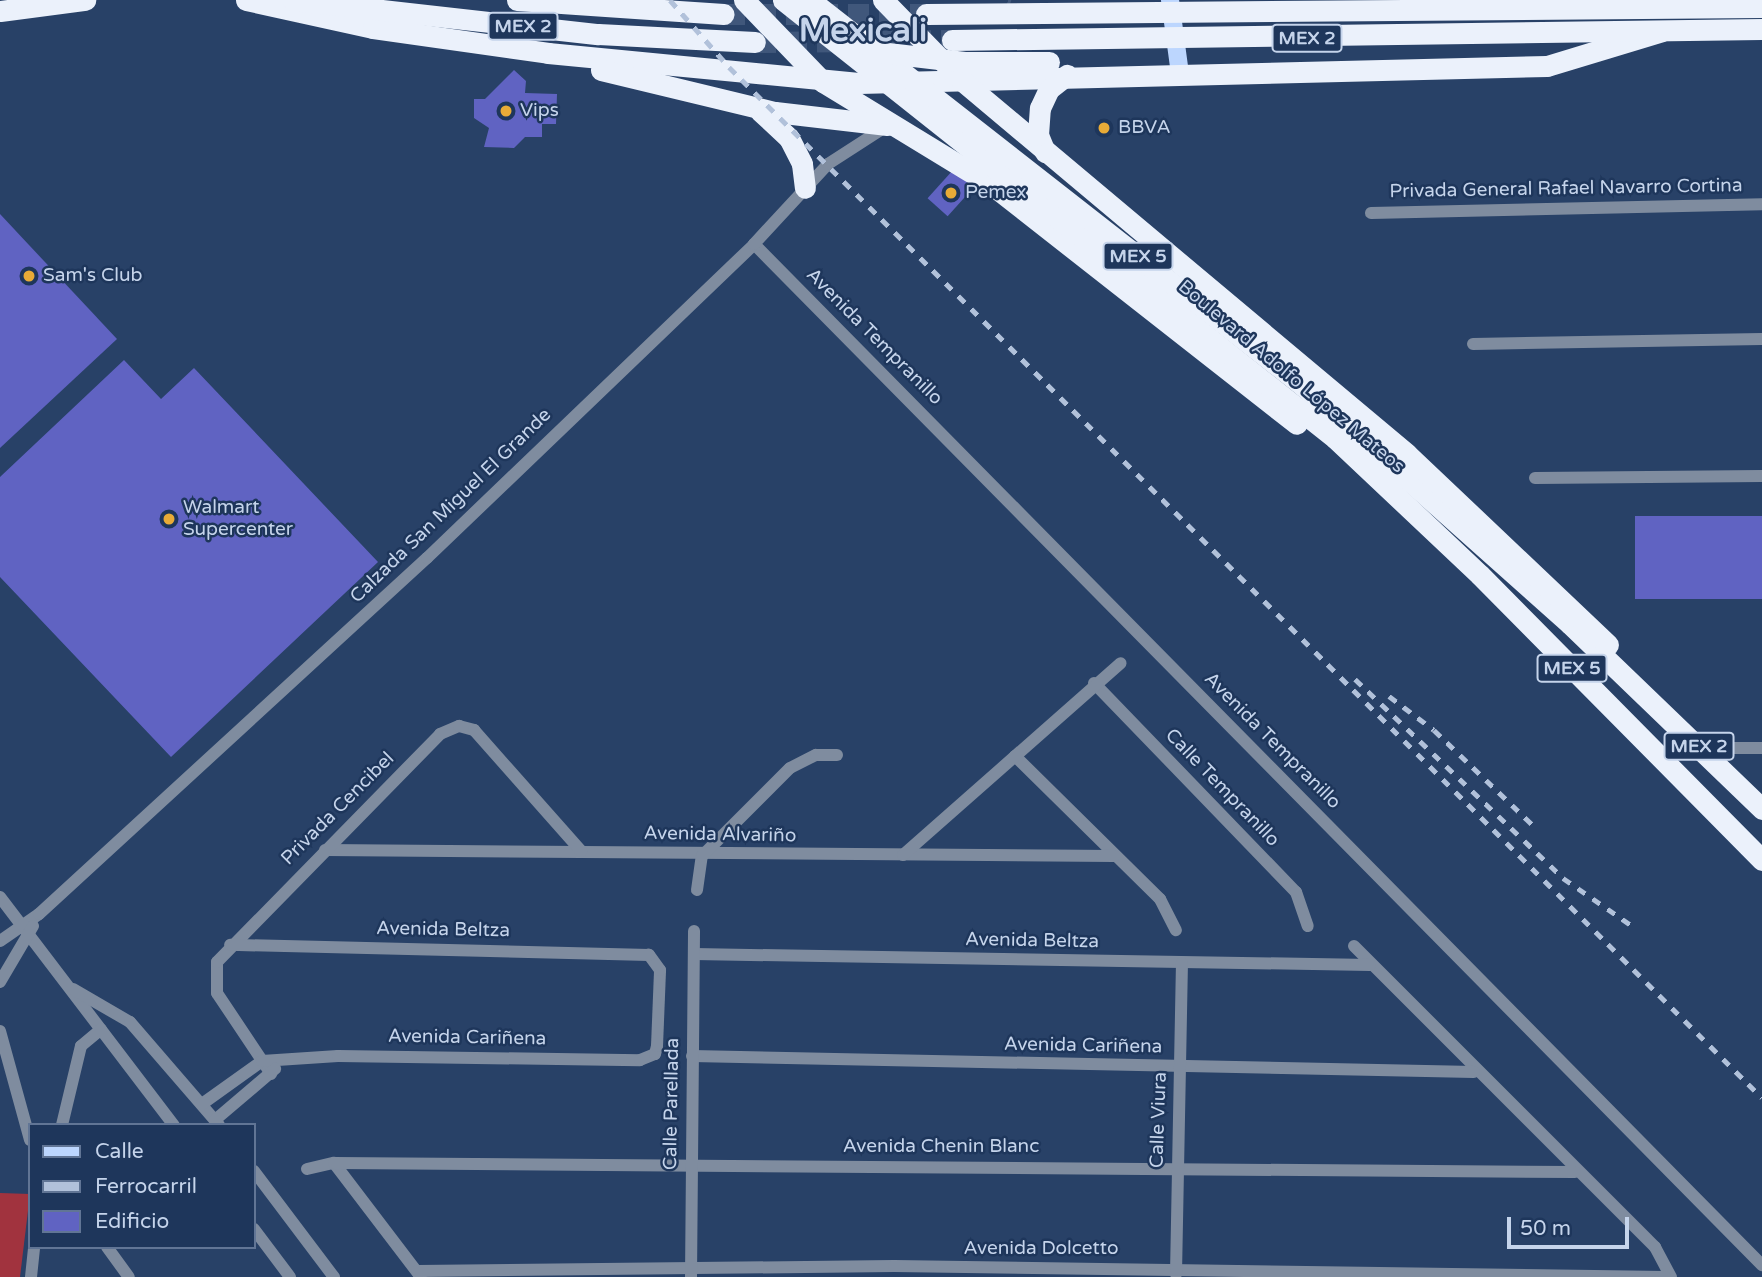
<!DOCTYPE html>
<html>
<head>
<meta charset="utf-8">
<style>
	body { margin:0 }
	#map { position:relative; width:1762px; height:1277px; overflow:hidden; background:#284167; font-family:"Varela Round",sans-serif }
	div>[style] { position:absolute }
	.green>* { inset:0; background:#a1333e }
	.building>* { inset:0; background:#6063c2; transform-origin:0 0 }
	.highway-tunnel>* { height:21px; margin-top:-10.5px; transform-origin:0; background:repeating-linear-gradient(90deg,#40577b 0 21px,transparent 0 31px) }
	.minor>* { height:12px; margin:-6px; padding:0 6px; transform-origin:6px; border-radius:6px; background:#7f8c9f }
	.major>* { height:18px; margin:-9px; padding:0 9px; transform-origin:9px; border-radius:9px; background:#bcd6fe }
	.highway>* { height:21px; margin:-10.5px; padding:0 10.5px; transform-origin:10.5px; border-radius:10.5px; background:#ebf1fb }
	.rail>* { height:5px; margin-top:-2.5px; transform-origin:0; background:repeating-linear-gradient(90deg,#b1c1da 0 9px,transparent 0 18px) }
	.dots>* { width:19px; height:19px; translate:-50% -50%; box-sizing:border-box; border:4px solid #1e365b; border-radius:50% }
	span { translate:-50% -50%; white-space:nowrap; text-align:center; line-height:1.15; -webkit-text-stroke:5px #1e365b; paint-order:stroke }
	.shield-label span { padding:2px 5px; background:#1e365b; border:2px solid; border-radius:5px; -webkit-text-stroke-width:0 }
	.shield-label { font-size:18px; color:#c5d4eb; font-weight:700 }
	.poi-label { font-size:19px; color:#c5d4eb }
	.left { translate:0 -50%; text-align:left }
	.street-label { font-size:19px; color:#c5d4eb }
	.town-label { font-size:33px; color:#c5d4eb; font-weight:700 }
	.legend { position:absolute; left:28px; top:1123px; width:228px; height:126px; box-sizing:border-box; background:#1e365b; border:2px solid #617595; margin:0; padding:9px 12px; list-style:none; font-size:21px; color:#c5d4eb }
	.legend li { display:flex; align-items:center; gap:14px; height:35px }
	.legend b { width:35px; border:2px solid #617595 }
	.scale { position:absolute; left:1507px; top:1217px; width:122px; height:32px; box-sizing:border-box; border:4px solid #c5d4eb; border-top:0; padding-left:9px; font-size:21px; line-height:24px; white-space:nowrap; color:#c5d4eb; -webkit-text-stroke:5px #1e365b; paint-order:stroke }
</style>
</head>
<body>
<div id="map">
	<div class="green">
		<div style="clip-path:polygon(0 1193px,30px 1194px,20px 1277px,0 1277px)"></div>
	</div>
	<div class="building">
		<div style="clip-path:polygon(514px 70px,526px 81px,525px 93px,557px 94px,556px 124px,542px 124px,542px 137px,525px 137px,514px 148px,484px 147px,489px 128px,474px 118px,474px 99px,485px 99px)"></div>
		<div style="left:953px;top:170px;width:27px;height:38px;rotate:42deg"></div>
		<div style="clip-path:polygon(0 214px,117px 339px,0 448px)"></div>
		<div style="clip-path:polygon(124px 360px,161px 399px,194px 368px,378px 562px,171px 757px,0 577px,0 477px)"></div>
		<div style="left:1762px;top:516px;width:83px;height:127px;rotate:90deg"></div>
	</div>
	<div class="highway-tunnel">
		<div style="left:1008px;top:0;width:3px;rotate:18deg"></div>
		<div style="left:724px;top:14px;width:202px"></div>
		<div style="left:755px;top:42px;width:197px;rotate:-0.6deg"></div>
	</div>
	<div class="minor">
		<div style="left:1371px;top:213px;width:391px;rotate:-1.3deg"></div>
		<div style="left:754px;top:244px;width:1435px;rotate:45.37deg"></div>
		<div style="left:1473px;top:344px;width:289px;rotate:-1deg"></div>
		<div style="left:1535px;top:478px;width:227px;rotate:-0.5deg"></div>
		<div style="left:1094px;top:683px;width:291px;rotate:46deg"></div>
		<div style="left:1296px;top:892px;width:36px;rotate:71deg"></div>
		<div style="left:1701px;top:748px;width:61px"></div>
		<div style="left:1015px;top:756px;width:204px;rotate:44.6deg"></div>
		<div style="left:1160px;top:899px;width:35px;rotate:63deg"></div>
		<div style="left:325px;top:850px;width:789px;rotate:0.44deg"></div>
		<div style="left:903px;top:855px;width:290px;rotate:-41.4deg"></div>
		<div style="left:697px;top:890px;width:34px;rotate:-82deg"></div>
		<div style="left:702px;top:856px;width:124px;rotate:-45deg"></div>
		<div style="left:790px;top:768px;width:29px;rotate:-27deg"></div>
		<div style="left:816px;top:755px;width:21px"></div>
		<div style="left:0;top:897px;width:287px;rotate:52.7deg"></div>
		<div style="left:0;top:941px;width:47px;rotate:-34.7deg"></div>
		<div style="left:39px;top:914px;width:527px;rotate:-42.54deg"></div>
		<div style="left:427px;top:558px;width:453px;rotate:-43.8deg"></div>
		<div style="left:754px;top:244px;width:109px;rotate:-47.2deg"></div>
		<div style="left:828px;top:164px;width:70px;rotate:-32.8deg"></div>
		<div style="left:1354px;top:946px;width:426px;rotate:45deg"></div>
		<div style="left:1655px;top:1247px;width:34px;rotate:62deg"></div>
		<div style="left:694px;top:954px;width:676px;rotate:0.93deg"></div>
		<div style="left:0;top:982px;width:65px;rotate:-59.5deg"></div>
		<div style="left:73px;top:989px;width:66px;rotate:30.1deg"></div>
		<div style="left:130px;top:1022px;width:136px;rotate:49.2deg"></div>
		<div style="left:0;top:1031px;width:113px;rotate:74.6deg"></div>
		<div style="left:692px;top:1056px;width:782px;rotate:1.17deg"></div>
		<div style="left:271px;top:1074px;width:97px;rotate:-123.7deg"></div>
		<div style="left:217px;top:993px;width:31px;rotate:-90deg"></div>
		<div style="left:217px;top:962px;width:319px;rotate:-45.6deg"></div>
		<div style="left:440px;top:734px;width:21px;rotate:-23deg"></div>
		<div style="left:459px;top:726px;width:16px;rotate:15deg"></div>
		<div style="left:474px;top:730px;width:162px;rotate:48.5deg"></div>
		<div style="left:202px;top:1104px;width:74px;rotate:-35.6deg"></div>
		<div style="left:262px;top:1061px;width:76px;rotate:-3.8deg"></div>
		<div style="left:338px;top:1056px;width:302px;rotate:0.8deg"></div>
		<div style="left:640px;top:1060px;width:16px;rotate:-22deg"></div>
		<div style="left:655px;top:1054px;width:8px;rotate:-76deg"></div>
		<div style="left:657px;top:1046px;width:76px;rotate:-87.7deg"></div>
		<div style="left:660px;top:970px;width:19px;rotate:-126deg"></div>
		<div style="left:649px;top:955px;width:419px;rotate:-178.6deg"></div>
		<div style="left:215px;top:1120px;width:79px;rotate:-40.4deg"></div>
		<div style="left:62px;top:1125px;width:81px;rotate:-76.5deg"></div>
		<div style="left:81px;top:1046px;width:26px;rotate:-40deg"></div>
		<div style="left:334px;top:1163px;width:143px;rotate:52.7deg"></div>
		<div style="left:307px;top:1169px;width:28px;rotate:-13deg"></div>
		<div style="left:334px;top:1163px;width:1241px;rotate:0.42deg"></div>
		<div style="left:254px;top:1171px;width:133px;rotate:53deg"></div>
		<div style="left:254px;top:1229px;width:60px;rotate:53.1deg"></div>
		<div style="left:107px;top:1247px;width:37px;rotate:54deg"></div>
		<div style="left:417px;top:1271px;width:477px;rotate:-0.6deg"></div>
		<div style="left:894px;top:1266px;width:771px;rotate:0.82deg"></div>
		<div style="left:1176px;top:1274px;width:311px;rotate:-88.9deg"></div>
		<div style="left:31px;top:1277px;width:30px;rotate:-84deg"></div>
		<div style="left:691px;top:1277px;width:346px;rotate:-89.5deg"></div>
	</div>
	<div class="major">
		<div style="left:1170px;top:0;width:75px;rotate:82.3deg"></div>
	</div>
	<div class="highway">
		<div style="left:246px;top:0;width:130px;rotate:12.4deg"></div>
		<div style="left:373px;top:28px;width:177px;rotate:8.1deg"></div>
		<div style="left:548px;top:53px;width:312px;rotate:5.5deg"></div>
		<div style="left:859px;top:83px;width:688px;rotate:-1.42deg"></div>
		<div style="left:1547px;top:66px;width:120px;rotate:-16.9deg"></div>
		<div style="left:293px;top:0;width:307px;rotate:6.4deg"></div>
		<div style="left:598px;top:34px;width:157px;rotate:2.9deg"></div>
		<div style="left:517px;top:0;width:207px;rotate:3.9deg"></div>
		<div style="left:744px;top:0;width:114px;rotate:46.1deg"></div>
		<div style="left:823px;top:82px;width:198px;rotate:31.4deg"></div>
		<div style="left:992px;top:185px;width:387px;rotate:38.1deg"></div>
		<div style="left:783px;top:0;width:705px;rotate:38.43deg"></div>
		<div style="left:1335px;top:438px;width:199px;rotate:43.4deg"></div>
		<div style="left:1480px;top:575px;width:401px;rotate:45.3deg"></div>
		<div style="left:810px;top:0;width:625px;rotate:38.04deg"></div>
		<div style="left:1302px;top:385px;width:359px;rotate:41.7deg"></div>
		<div style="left:1570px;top:624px;width:267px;rotate:43.9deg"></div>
		<div style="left:883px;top:0;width:110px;rotate:45.7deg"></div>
		<div style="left:960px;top:79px;width:583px;rotate:39.99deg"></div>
		<div style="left:1407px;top:454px;width:277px;rotate:43.5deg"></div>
		<div style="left:0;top:11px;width:86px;rotate:-7.4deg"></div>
		<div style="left:926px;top:14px;width:836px;rotate:-0.48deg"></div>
		<div style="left:952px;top:40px;width:810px;rotate:-0.78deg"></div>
		<div style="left:879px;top:52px;width:86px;rotate:6.7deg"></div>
		<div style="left:964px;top:62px;width:85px"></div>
		<div style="left:601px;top:70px;width:179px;rotate:13.6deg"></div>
		<div style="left:775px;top:112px;width:113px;rotate:6.6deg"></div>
		<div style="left:760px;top:111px;width:40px;rotate:43deg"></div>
		<div style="left:789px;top:138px;width:29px;rotate:63deg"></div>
		<div style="left:802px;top:164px;width:24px;rotate:83deg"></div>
		<div style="left:1045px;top:152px;width:18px;rotate:-112deg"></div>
		<div style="left:1038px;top:135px;width:27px;rotate:-86deg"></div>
		<div style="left:1040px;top:108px;width:21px;rotate:-65deg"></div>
		<div style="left:1049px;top:89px;width:23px;rotate:-38deg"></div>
	</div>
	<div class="rail">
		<div style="left:670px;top:0;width:89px;rotate:48.6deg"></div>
		<div style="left:729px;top:67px;width:1459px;rotate:44.94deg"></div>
		<div style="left:1355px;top:679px;width:288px;rotate:43.7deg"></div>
		<div style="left:1563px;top:878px;width:83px;rotate:34.7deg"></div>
		<div style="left:1389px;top:696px;width:56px;rotate:37.1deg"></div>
		<div style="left:1434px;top:730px;width:143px;rotate:43.9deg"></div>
	</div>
	<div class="dots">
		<div style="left:506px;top:111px;background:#e8ab37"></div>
		<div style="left:1104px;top:128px;background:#e8ab37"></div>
		<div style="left:951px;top:193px;background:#e8ab37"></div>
		<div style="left:29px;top:276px;background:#e8ab37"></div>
		<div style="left:169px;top:519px;background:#e8ab37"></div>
	</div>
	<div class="shield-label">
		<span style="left:523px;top:26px">MEX 2</span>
		<span style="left:1307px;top:38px">MEX 2</span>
		<span style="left:1138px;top:256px">MEX 5</span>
		<span style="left:1572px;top:668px">MEX 5</span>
		<span style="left:1699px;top:746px">MEX 2</span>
	</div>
	<div class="poi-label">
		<span class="left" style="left:520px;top:111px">Vips</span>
		<span class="left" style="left:1118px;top:128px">BBVA</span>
		<span class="left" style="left:965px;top:193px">Pemex</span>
		<span class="left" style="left:43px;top:276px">Sam's Club</span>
		<span class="left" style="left:183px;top:519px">Walmart<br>Supercenter</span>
	</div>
	<div class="street-label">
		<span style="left:1566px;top:189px;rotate:-1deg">Privada General Rafael Navarro Cortina</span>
		<span style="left:874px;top:337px;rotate:45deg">Avenida Tempranillo</span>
		<span style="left:1291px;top:377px;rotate:40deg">Boulevard Adolfo López Mateos</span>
		<span style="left:451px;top:506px;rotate:-44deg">Calzada San Miguel El Grande</span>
		<span style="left:1272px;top:741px;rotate:45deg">Avenida Tempranillo</span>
		<span style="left:1222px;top:788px;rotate:46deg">Calle Tempranillo</span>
		<span style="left:338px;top:809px;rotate:-45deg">Privada Cencibel</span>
		<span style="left:720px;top:835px;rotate:1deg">Avenida Alvariño</span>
		<span style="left:443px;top:930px;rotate:1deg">Avenida Beltza</span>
		<span style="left:1032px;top:941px;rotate:1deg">Avenida Beltza</span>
		<span style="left:467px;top:1038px;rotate:1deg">Avenida Cariñena</span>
		<span style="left:1083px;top:1046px;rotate:1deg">Avenida Cariñena</span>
		<span style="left:672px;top:1104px;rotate:-89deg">Calle Parellada</span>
		<span style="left:1159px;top:1120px;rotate:-88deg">Calle Viura</span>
		<span style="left:941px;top:1147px">Avenida Chenin Blanc</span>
		<span style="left:1041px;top:1249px">Avenida Dolcetto</span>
	</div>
	<div class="town-label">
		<span style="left:863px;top:31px">Mexicali</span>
	</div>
	<ul class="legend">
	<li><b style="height:9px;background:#bcd6fe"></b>Calle</li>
	<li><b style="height:9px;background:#b1c1da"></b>Ferrocarril</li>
	<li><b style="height:19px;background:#6063c2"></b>Edificio</li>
	</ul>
	<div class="scale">50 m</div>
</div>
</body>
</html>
